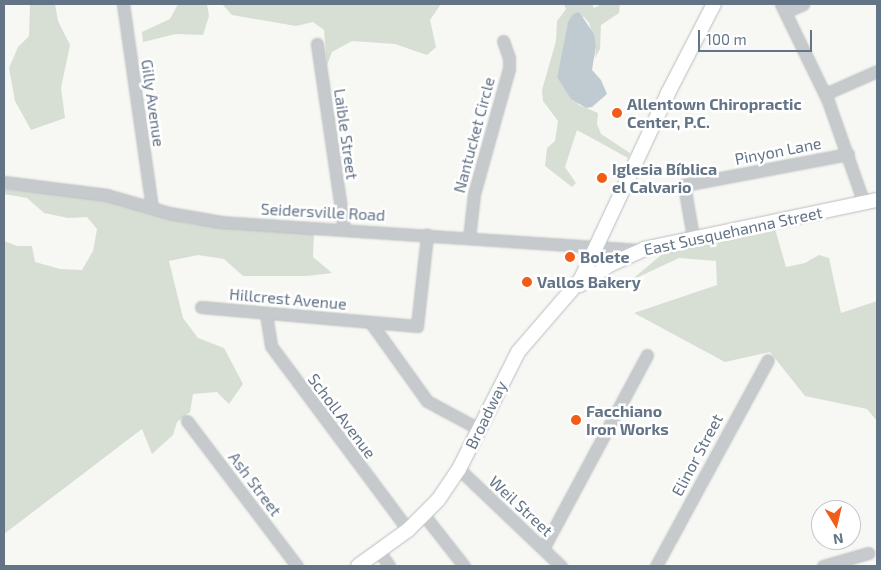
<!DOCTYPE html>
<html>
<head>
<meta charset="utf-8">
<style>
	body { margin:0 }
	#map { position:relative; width:881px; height:570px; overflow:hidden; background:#f7f7f3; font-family:"Exo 2",sans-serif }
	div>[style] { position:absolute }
	.green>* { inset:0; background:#d7dfd4 }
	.water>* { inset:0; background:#c0cbd1 }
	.roads { filter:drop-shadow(0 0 1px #b9bdc1) drop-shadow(0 0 1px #b9bdc1) }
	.minor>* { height:11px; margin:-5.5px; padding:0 5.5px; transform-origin:5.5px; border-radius:5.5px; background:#c6cacd }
	.major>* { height:14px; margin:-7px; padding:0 7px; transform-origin:7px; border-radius:7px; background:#fff }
	.dots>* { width:14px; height:14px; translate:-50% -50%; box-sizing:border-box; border:2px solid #fff; border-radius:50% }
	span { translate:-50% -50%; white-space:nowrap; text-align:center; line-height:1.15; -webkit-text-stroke:5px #fff; paint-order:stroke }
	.street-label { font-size:16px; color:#637487 }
	.poi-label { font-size:16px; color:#637487; font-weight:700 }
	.left { translate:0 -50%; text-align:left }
	.frame { position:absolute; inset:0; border:5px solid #637487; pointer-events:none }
	.north { position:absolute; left:811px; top:500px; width:50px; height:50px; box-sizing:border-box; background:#fff; border:1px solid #c1c7cf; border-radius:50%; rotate:171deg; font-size:14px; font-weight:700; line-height:20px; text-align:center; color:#637487 }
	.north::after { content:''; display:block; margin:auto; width:18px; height:22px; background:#f15c19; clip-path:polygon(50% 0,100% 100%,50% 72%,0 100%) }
	.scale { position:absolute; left:698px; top:30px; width:114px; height:22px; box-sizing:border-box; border:2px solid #637487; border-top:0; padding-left:6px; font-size:15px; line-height:18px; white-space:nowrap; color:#637487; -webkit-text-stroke:4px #fff; paint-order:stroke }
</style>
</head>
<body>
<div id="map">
	<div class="green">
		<div style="clip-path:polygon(30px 4px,55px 4px,58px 21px,70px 45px,61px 88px,65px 118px,31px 130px,15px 101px,9px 68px,18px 47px,29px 36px)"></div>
		<div style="clip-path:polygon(178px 4px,207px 4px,209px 16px,203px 35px,176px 34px,143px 42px,142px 32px,170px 19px)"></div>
		<div style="clip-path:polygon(222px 4px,441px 4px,430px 20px,436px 47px,427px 55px,395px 44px,352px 41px,332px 52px,327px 65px,324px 30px,313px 22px,296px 26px,232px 15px)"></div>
		<div style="clip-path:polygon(564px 4px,592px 4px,594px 8px,602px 4px,620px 4px,619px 13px,601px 25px,600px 49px,595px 58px,596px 46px,589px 23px,584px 17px,568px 23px,557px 77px,579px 105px,598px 113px,597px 124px,601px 134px,630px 153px,628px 158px,577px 130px,565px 167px,576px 183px,572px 187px,545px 166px,547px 148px,555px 141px,558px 121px,543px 101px,542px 90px,556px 41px,557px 21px,566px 9px)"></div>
		<div style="clip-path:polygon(4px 189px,103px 198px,187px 223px,314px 233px,313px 257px,332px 273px,307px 276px,243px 276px,224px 259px,198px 255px,169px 261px,183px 318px,198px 338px,224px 348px,243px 384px,229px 404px,217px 392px,193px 394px,190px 412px,177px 422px,173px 435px,152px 454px,142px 429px,4px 534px,4px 241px,17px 246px,32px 246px,35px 262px,60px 269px,82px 270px,93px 251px,97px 229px,87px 217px,68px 218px,44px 213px,27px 198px,4px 194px)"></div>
		<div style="clip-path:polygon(775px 229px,786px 267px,805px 263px,819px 255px,829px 258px,841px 313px,877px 301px,877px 421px,867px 409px,805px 396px,770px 352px,725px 362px,634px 313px,717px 285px,716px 261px,679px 258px,630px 281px,666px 251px)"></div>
	</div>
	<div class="water">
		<div style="clip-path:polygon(579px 12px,594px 34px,596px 46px,592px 70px,601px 80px,607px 94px,592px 107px,586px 108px,571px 99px,557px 77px,568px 22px,573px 14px)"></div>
	</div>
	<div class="roads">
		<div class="minor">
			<div style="left:123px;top:4px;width:205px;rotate:81.9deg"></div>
			<div style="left:781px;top:4px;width:108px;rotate:64.1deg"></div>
			<div style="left:828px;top:101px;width:108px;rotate:70.6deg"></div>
			<div style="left:785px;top:12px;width:20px;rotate:-24deg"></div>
			<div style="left:317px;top:44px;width:187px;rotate:81.7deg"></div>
			<div style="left:825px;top:94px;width:57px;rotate:-23.9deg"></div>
			<div style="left:4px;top:182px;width:104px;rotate:7.2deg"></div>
			<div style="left:107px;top:195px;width:65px;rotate:16.2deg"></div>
			<div style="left:169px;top:213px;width:53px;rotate:9.8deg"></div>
			<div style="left:221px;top:222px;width:419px;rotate:3.8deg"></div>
			<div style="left:693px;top:237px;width:53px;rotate:-99.8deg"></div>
			<div style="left:684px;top:185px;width:167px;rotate:-10.7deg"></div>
			<div style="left:469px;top:238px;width:44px;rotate:-83.5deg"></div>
			<div style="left:474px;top:194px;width:130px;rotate:-74.4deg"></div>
			<div style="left:509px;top:69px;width:11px;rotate:-90deg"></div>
			<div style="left:509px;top:58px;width:18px;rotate:-109deg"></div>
			<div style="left:201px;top:307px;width:217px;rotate:5deg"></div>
			<div style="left:417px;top:326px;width:92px;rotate:-83.7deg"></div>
			<div style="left:266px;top:314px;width:32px;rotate:81deg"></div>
			<div style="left:271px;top:346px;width:229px;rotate:53.3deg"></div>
			<div style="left:371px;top:323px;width:96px;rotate:54.3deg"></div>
			<div style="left:427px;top:401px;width:59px;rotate:28.3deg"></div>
			<div style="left:187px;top:421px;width:182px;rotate:52.8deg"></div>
			<div style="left:459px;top:469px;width:141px;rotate:43.6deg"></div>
			<div style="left:424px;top:515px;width:65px;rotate:51.9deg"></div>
			<div style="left:543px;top:549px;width:220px;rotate:-61.8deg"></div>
			<div style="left:379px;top:551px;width:18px;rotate:56deg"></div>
			<div style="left:656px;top:566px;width:234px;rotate:-61.5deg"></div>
			<div style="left:823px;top:566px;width:47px;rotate:-16.1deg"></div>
		</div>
		<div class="major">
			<div style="left:580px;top:285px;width:37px;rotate:-34deg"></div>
			<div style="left:611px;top:264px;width:36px;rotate:-24deg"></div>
			<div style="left:644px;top:249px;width:238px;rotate:-11.9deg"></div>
			<div style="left:358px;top:566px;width:62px;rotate:-35.8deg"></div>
			<div style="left:408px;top:530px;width:42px;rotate:-45deg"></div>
			<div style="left:438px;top:500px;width:37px;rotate:-56deg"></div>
			<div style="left:459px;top:469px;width:131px;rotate:-63.2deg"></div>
			<div style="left:518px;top:352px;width:96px;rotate:-49.2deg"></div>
			<div style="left:581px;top:279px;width:205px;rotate:-64.9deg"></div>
			<div style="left:668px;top:93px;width:100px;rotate:-62.7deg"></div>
		</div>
	</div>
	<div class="dots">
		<div style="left:617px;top:113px;background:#f15c19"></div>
		<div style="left:602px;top:178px;background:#f15c19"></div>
		<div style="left:570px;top:257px;background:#f15c19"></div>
		<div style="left:527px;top:282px;background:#f15c19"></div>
		<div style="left:576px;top:420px;background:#f15c19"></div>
	</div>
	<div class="street-label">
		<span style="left:153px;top:103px;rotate:82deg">Gilly Avenue</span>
		<span style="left:346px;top:134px;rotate:82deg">Laible Street</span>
		<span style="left:474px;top:135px;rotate:-75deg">Nantucket Circle</span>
		<span style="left:778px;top:151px;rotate:-11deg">Pinyon Lane</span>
		<span style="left:323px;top:212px;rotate:3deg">Seidersville Road</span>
		<span style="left:733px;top:231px;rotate:-12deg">East Susquehanna Street</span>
		<span style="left:288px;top:299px;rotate:5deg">Hillcrest Avenue</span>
		<span style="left:486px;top:415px;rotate:-64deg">Broadway</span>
		<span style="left:342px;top:416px;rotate:53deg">Scholl Avenue</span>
		<span style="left:697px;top:455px;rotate:-62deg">Elinor Street</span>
		<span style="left:255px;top:484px;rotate:53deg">Ash Street</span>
		<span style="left:521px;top:506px;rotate:43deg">Weil Street</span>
	</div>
	<div class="poi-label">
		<span class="left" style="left:627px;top:113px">Allentown Chiropractic<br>Center, P.C.</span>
		<span class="left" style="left:612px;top:178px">Iglesia Bíblica<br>el Calvario</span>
		<span class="left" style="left:580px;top:257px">Bolete</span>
		<span class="left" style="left:537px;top:282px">Vallos Bakery</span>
		<span class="left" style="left:586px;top:420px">Facchiano<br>Iron Works</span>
	</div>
	<div class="frame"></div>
	<div class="north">N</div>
	<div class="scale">100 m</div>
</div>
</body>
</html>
